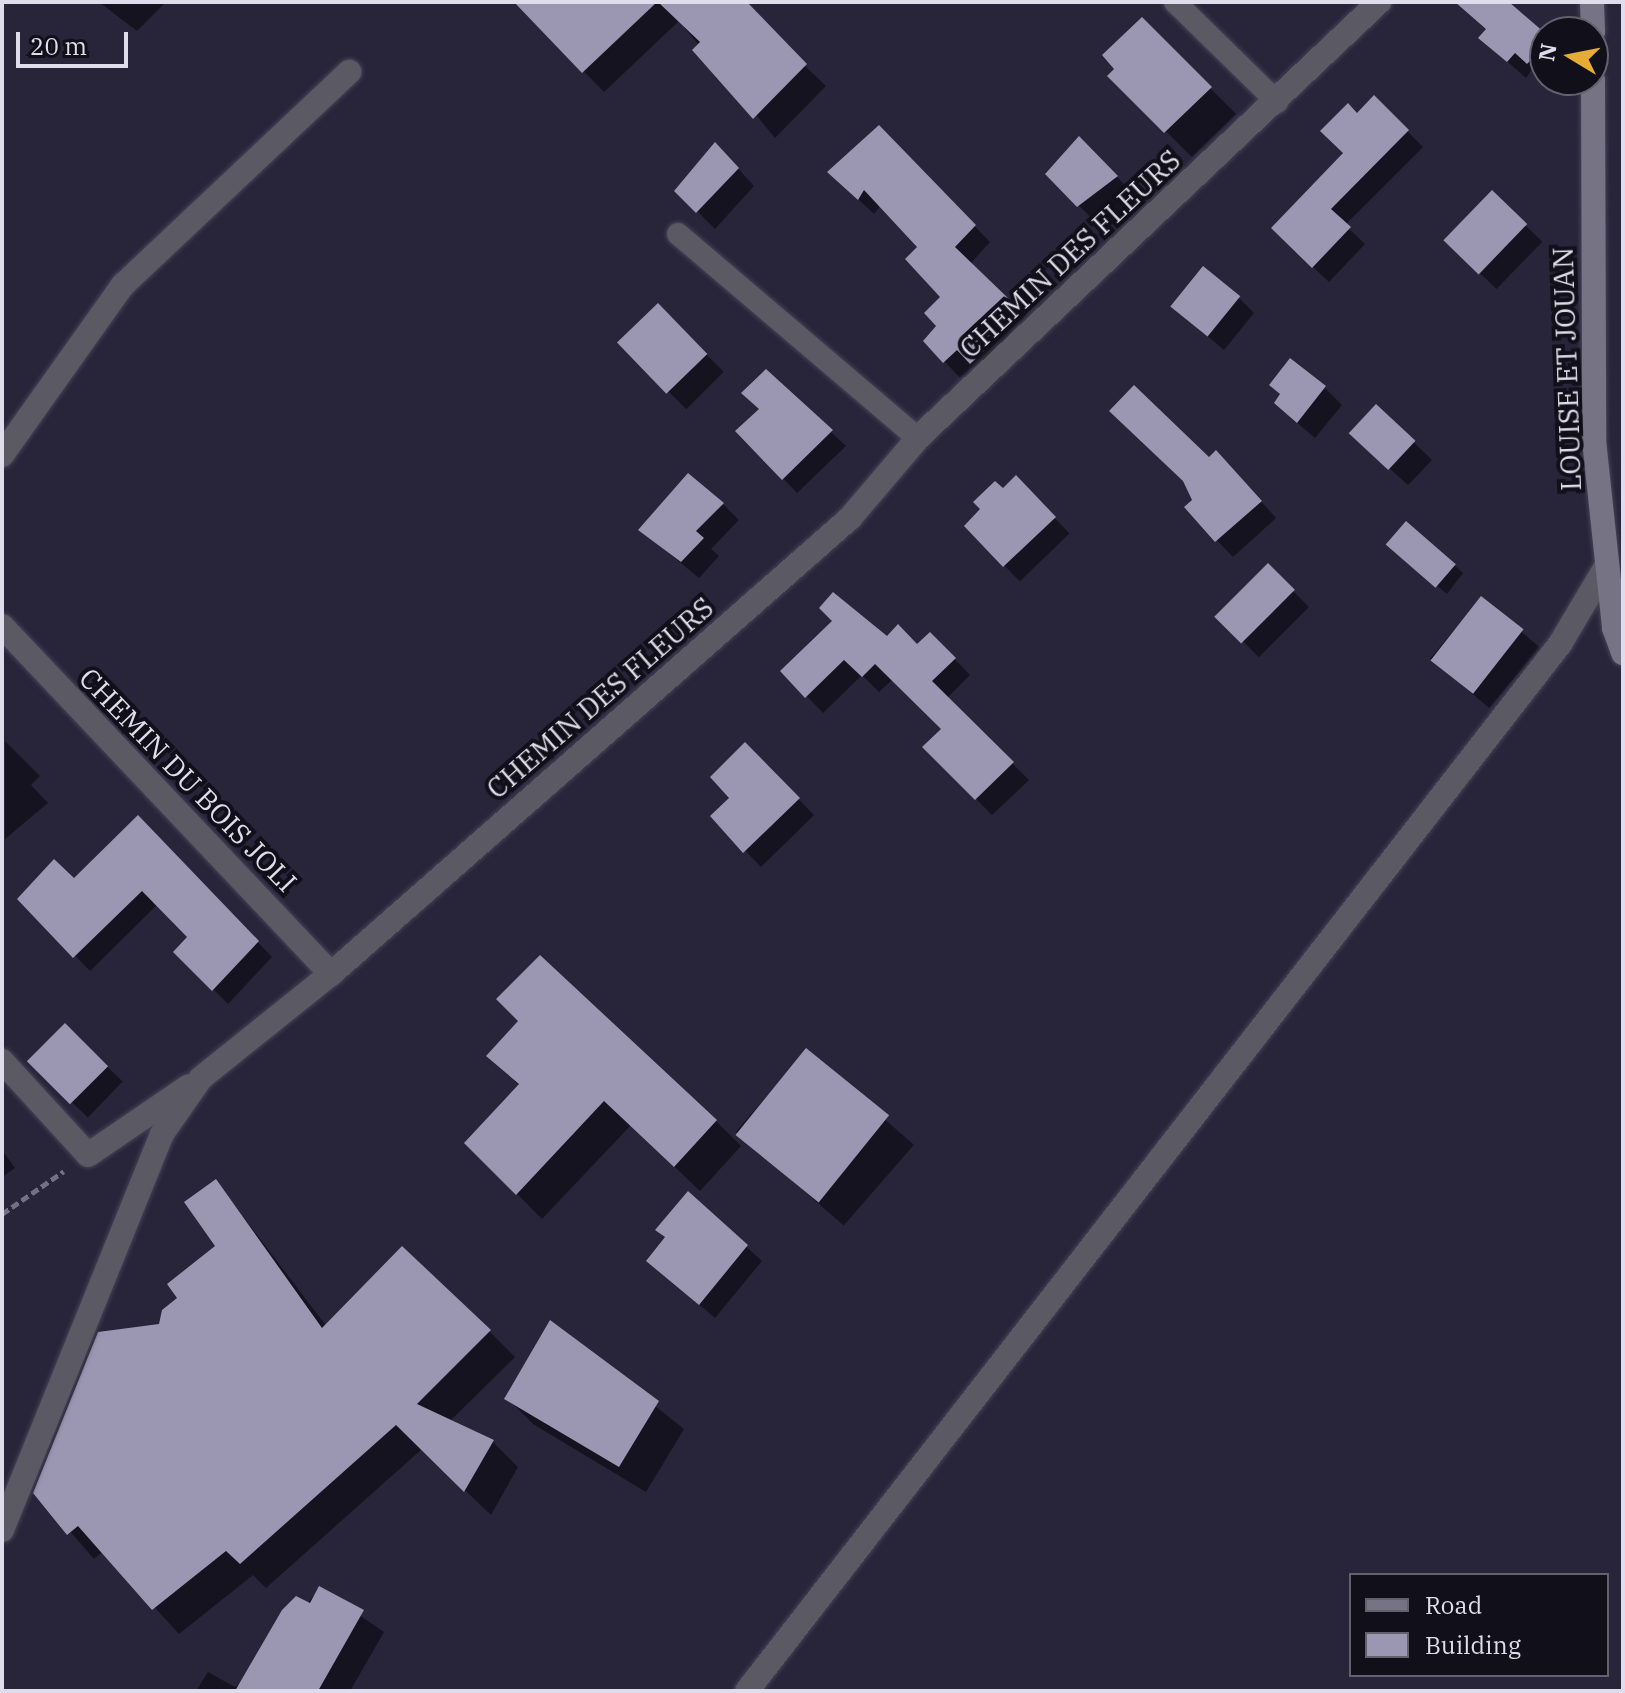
<!DOCTYPE html>
<html>
<head>
<meta charset="utf-8">
<style>
	body { margin:0 }
	#map { position:relative; width:1625px; height:1693px; overflow:hidden; background:#28243a; font-family:"IBM Plex Serif",serif }
	div>[style] { position:absolute }
	.shadow>* { inset:0; background:#0007; transform-origin:0 0 }
	.building>* { inset:0; background:#9b97b2; transform-origin:0 0 }
	.path>* { height:5px; margin-top:-2.5px; transform-origin:0; background:repeating-linear-gradient(90deg,#737083 0 8px,transparent 0 12px) }
	.roads { filter:drop-shadow(0 0 2px #454256) drop-shadow(0 0 2px #454256) }
	.lane>* { height:22px; margin:-11px; padding:0 11px; transform-origin:11px; border-radius:11px; background:#5a5964 }
	.street>* { height:24px; margin:-12px; padding:0 12px; transform-origin:12px; border-radius:12px; background:#5a5964 }
	.secondary>* { height:24px; margin:-12px; padding:0 12px; transform-origin:12px; border-radius:12px; background:#767385 }
	span { translate:-50% -50%; white-space:nowrap; text-align:center; line-height:1.15; -webkit-text-stroke:8px #110f19; paint-order:stroke }
	.street-label { font-size:28px; color:#dfddeb }
	.frame { position:absolute; inset:0; border:4px solid #dfddeb; pointer-events:none }
	.legend { position:absolute; left:1349px; top:1573px; width:260px; height:104px; box-sizing:border-box; background:#110f19; border:2px solid #63616d; margin:0; padding:10px 14px; list-style:none; font-size:24px; color:#dfddeb }
	.legend li { display:flex; align-items:center; gap:16px; height:40px }
	.legend b { width:40px; border:2px solid #63616d }
	.north { position:absolute; left:1529px; top:16px; width:80px; height:80px; box-sizing:border-box; background:#110f19; border:2px solid #63616d; border-radius:50%; rotate:280deg; font-size:22px; font-weight:700; line-height:32px; text-align:center; color:#dfddeb }
	.north::after { content:''; display:block; margin:auto; width:28px; height:36px; background:#e5ad35; clip-path:polygon(50% 0,100% 100%,50% 72%,0 100%) }
	.scale { position:absolute; left:16px; top:32px; width:112px; height:36px; box-sizing:border-box; border:4px solid #dfddeb; border-top:0; padding-left:10px; font-size:24px; line-height:28px; white-space:nowrap; color:#dfddeb; -webkit-text-stroke:6px #110f19; paint-order:stroke }
</style>
</head>
<body>
<div id="map">
	<div class="shadow">
		<div style="clip-path:polygon(99px 2px,166px 2px,137px 31px)"></div>
		<div style="clip-path:polygon(529px 2px,738px 2px,826px 86px,775px 138px,679px 21px,604px 92px,522px 8px)"></div>
		<div style="clip-path:polygon(1142px 20px,1236px 114px,1192px 157px,1110px 76px)"></div>
		<div style="clip-path:polygon(1545px 36px,1545px 79px,1533px 68px,1526px 78px,1481px 38px)"></div>
		<div style="clip-path:polygon(1374px 98px,1423px 147px,1345px 225px,1365px 244px,1329px 282px,1289px 244px)"></div>
		<div style="clip-path:polygon(879px 128px,990px 242px,970px 264px,1024px 318px,1007px 336px,1019px 349px,987px 379px,974px 366px,960px 378px,926px 341px,939px 326px,943px 298px,919px 247px,881px 205px,874px 214px,830px 172px)"></div>
		<div style="left:1079px;top:139px;width:78px;height:47px;rotate:45deg"></div>
		<div style="clip-path:polygon(732px 162px,754px 186px,715px 229px,677px 191px)"></div>
		<div style="left:1492px;top:193px;width:70px;height:66px;rotate:44deg"></div>
		<div style="clip-path:polygon(1238px 297px,1254px 313px,1224px 350px,1171px 305px)"></div>
		<div style="left:658px;top:306px;width:93px;height:53px;rotate:45deg"></div>
		<div style="clip-path:polygon(766px 372px,846px 446px,797px 493px,738px 431px,762px 410px)"></div>
		<div style="clip-path:polygon(1325px 388px,1342px 405px,1315px 438px,1294px 420px)"></div>
		<div style="clip-path:polygon(1377px 407px,1432px 460px,1408px 485px,1370px 451px)"></div>
		<div style="clip-path:polygon(1209px 460px,1232px 469px,1276px 518px,1233px 557px,1186px 508px,1195px 500px,1185px 481px)"></div>
		<div style="left:1016px;top:478px;width:77px;height:69px;rotate:46deg"></div>
		<div style="clip-path:polygon(723px 504px,739px 520px,711px 549px,719px 556px,699px 578px,641px 530px)"></div>
		<div style="clip-path:polygon(1398px 554px,1454px 565px,1463px 573px,1447px 594px)"></div>
		<div style="left:1268px;top:566px;width:58px;height:71px;rotate:45deg"></div>
		<div style="left:1481px;top:598px;width:77px;height:79px;rotate:40deg"></div>
		<div style="clip-path:polygon(930px 634px,970px 675px,947px 698px,1029px 780px,992px 815px,925px 747px,943px 729px,893px 679px,879px 692px,862px 675px,823px 713px,783px 671px,887px 639px,917px 647px)"></div>
		<div style="clip-path:polygon(5px 741px,40px 776px,31px 785px,48px 803px,5px 839px)"></div>
		<div style="clip-path:polygon(745px 745px,814px 815px,761px 867px,712px 816px,732px 798px)"></div>
		<div style="clip-path:polygon(138px 818px,272px 957px,228px 1004px,176px 952px,190px 937px,158px 904px,90px 971px,20px 899px,74px 881px)"></div>
		<div style="left:65px;top:1026px;width:80px;height:50px;rotate:44deg"></div>
		<div style="left:806px;top:1051px;width:143px;height:107px;rotate:41deg"></div>
		<div style="clip-path:polygon(489px 1056px,716px 1121px,741px 1146px,700px 1191px,631px 1125px,542px 1219px,467px 1143px,520px 1086px)"></div>
		<div style="clip-path:polygon(2px 1150px,15px 1168px,2px 1177px)"></div>
		<div style="clip-path:polygon(216px 1181px,327px 1327px,402px 1249px,490px 1332px,515px 1357px,450px 1421px,493px 1442px,518px 1467px,491px 1515px,422px 1449px,266px 1588px,253px 1575px,179px 1634px,103px 1551px,94px 1559px,36px 1492px,218px 1247px)"></div>
		<div style="clip-path:polygon(688px 1194px,762px 1261px,715px 1318px,649px 1261px,666px 1239px,658px 1230px)"></div>
		<div style="clip-path:polygon(551px 1323px,684px 1429px,646px 1492px,533px 1424px,507px 1398px)"></div>
		<div style="clip-path:polygon(320px 1588px,384px 1632px,350px 1691px,196px 1691px,208px 1672px,235px 1687px,242px 1683px)"></div>
	</div>
	<div class="building">
		<div style="clip-path:polygon(514px 2px,657px 2px,582px 73px)"></div>
		<div style="clip-path:polygon(658px 2px,747px 2px,807px 64px,753px 119px,692px 50px,700px 42px)"></div>
		<div style="clip-path:polygon(1455px 2px,1509px 2px,1545px 33px,1545px 45px,1527px 64px,1515px 53px,1507px 62px,1478px 38px,1486px 29px)"></div>
		<div style="clip-path:polygon(1142px 17px,1212px 87px,1164px 133px,1107px 76px,1114px 69px,1102px 55px)"></div>
		<div style="clip-path:polygon(1374px 95px,1409px 130px,1331px 209px,1351px 227px,1312px 268px,1271px 228px,1343px 153px,1320px 131px,1348px 103px,1357px 113px)"></div>
		<div style="clip-path:polygon(879px 125px,976px 225px,955px 247px,1010px 300px,993px 319px,1005px 332px,970px 364px,957px 350px,943px 363px,923px 341px,936px 326px,924px 313px,940px 297px,905px 259px,917px 247px,864px 190px,858px 200px,827px 172px)"></div>
		<div style="clip-path:polygon(1079px 136px,1118px 176px,1077px 207px,1045px 174px)"></div>
		<div style="clip-path:polygon(715px 142px,739px 168px,696px 213px,674px 191px)"></div>
		<div style="left:1492px;top:190px;width:49px;height:70px;rotate:44deg"></div>
		<div style="left:1203px;top:266px;width:48px;height:52px;rotate:39deg"></div>
		<div style="left:658px;top:303px;width:71px;height:57px;rotate:46deg"></div>
		<div style="clip-path:polygon(1290px 358px,1326px 386px,1297px 423px,1274px 403px,1280px 394px,1269px 385px)"></div>
		<div style="clip-path:polygon(766px 369px,833px 430px,782px 480px,735px 431px,759px 409px,741px 393px)"></div>
		<div style="clip-path:polygon(1134px 385px,1209px 457px,1216px 450px,1262px 501px,1215px 542px,1184px 507px,1192px 500px,1183px 481px,1109px 411px)"></div>
		<div style="left:1376px;top:404px;width:54px;height:40px;rotate:43deg"></div>
		<div style="clip-path:polygon(688px 473px,724px 503px,696px 531px,704px 538px,681px 562px,638px 530px)"></div>
		<div style="clip-path:polygon(1016px 475px,1056px 517px,1003px 567px,964px 526px,980px 509px,973px 502px,995px 481px,1003px 488px)"></div>
		<div style="left:1406px;top:521px;width:66px;height:31px;rotate:41deg"></div>
		<div style="left:1268px;top:563px;width:38px;height:76px;rotate:45deg"></div>
		<div style="clip-path:polygon(833px 592px,887px 636px,898px 624px,917px 644px,930px 632px,956px 658px,932px 681px,1014px 762px,975px 800px,922px 747px,941px 729px,875px 664px,862px 677px,844px 660px,805px 698px,780px 671px,832px 621px,819px 608px)"></div>
		<div style="left:1481px;top:596px;width:54px;height:82px;rotate:38deg"></div>
		<div style="clip-path:polygon(745px 742px,800px 798px,743px 853px,710px 816px,729px 798px,710px 777px)"></div>
		<div style="clip-path:polygon(138px 815px,259px 941px,212px 991px,173px 952px,187px 937px,142px 891px,73px 958px,17px 899px,54px 859px,74px 878px)"></div>
		<div style="clip-path:polygon(540px 955px,717px 1120px,674px 1167px,604px 1101px,516px 1195px,464px 1143px,519px 1084px,486px 1056px,518px 1021px,496px 999px)"></div>
		<div style="left:65px;top:1023px;width:61px;height:54px;rotate:45deg"></div>
		<div style="left:806px;top:1048px;width:107px;height:112px;rotate:39deg"></div>
		<div style="clip-path:polygon(216px 1179px,322px 1328px,402px 1246px,491px 1330px,417px 1404px,494px 1440px,464px 1492px,396px 1425px,240px 1564px,226px 1551px,152px 1610px,78px 1526px,67px 1535px,33px 1493px,98px 1332px,159px 1324px,162px 1310px,177px 1298px,167px 1284px,215px 1246px,184px 1202px)"></div>
		<div style="clip-path:polygon(688px 1191px,748px 1245px,699px 1305px,646px 1261px,665px 1237px,655px 1230px)"></div>
		<div style="clip-path:polygon(550px 1320px,659px 1401px,619px 1467px,504px 1399px)"></div>
		<div style="clip-path:polygon(319px 1586px,364px 1610px,318px 1691px,235px 1691px,282px 1610px,296px 1596px,310px 1603px)"></div>
	</div>
	<div class="path">
		<div style="left:2px;top:1214px;width:75px;rotate:-34.7deg"></div>
	</div>
	<div class="roads">
		<div class="lane">
			<div style="left:1175px;top:2px;width:143px;rotate:44.4deg"></div>
			<div style="left:678px;top:234px;width:315px;rotate:40.4deg"></div>
		</div>
		<div class="street">
			<div style="left:2px;top:455px;width:209px;rotate:-54.6deg"></div>
			<div style="left:123px;top:285px;width:311px;rotate:-43.3deg"></div>
			<div style="left:2px;top:626px;width:479px;rotate:46.6deg"></div>
			<div style="left:2px;top:1061px;width:127px;rotate:47.5deg"></div>
			<div style="left:88px;top:1155px;width:122px;rotate:-34.3deg"></div>
			<div style="left:2px;top:1530px;width:427px;rotate:-68deg"></div>
			<div style="left:162px;top:1134px;width:68px;rotate:-55.1deg"></div>
			<div style="left:201px;top:1078px;width:166px;rotate:-38.7deg"></div>
			<div style="left:331px;top:974px;width:691px;rotate:-41.3deg"></div>
			<div style="left:850px;top:518px;width:105px;rotate:-49.6deg"></div>
			<div style="left:918px;top:438px;width:635px;rotate:-43.4deg"></div>
			<div style="left:747px;top:1691px;width:1326px;rotate:-52.17deg"></div>
			<div style="left:1560px;top:644px;width:92px;rotate:-59.3deg"></div>
		</div>
		<div class="secondary">
			<div style="left:1592px;top:2px;width:30px;rotate:88deg"></div>
			<div style="left:1593px;top:80px;width:360px;rotate:89.8deg"></div>
			<div style="left:1594px;top:440px;width:189px;rotate:83.9deg"></div>
			<div style="left:1614px;top:628px;width:27px;rotate:70deg"></div>
		</div>
	</div>
	<div class="street-label">
		<span style="left:1070px;top:254px;rotate:-43deg">CHEMIN DES FLEURS</span>
		<span style="left:1567px;top:369px;rotate:-92deg">LOUISE ET JOUAN</span>
		<span style="left:600px;top:698px;rotate:-41deg">CHEMIN DES FLEURS</span>
		<span style="left:188px;top:780px;rotate:46deg">CHEMIN DU BOIS JOLI</span>
	</div>
	<div class="frame"></div>
	<ul class="legend">
	<li><b style="height:10px;background:#767385"></b>Road</li>
	<li><b style="height:22px;background:#9b97b2"></b>Building</li>
	</ul>
	<div class="north">N</div>
	<div class="scale">20 m</div>
</div>
</body>
</html>
